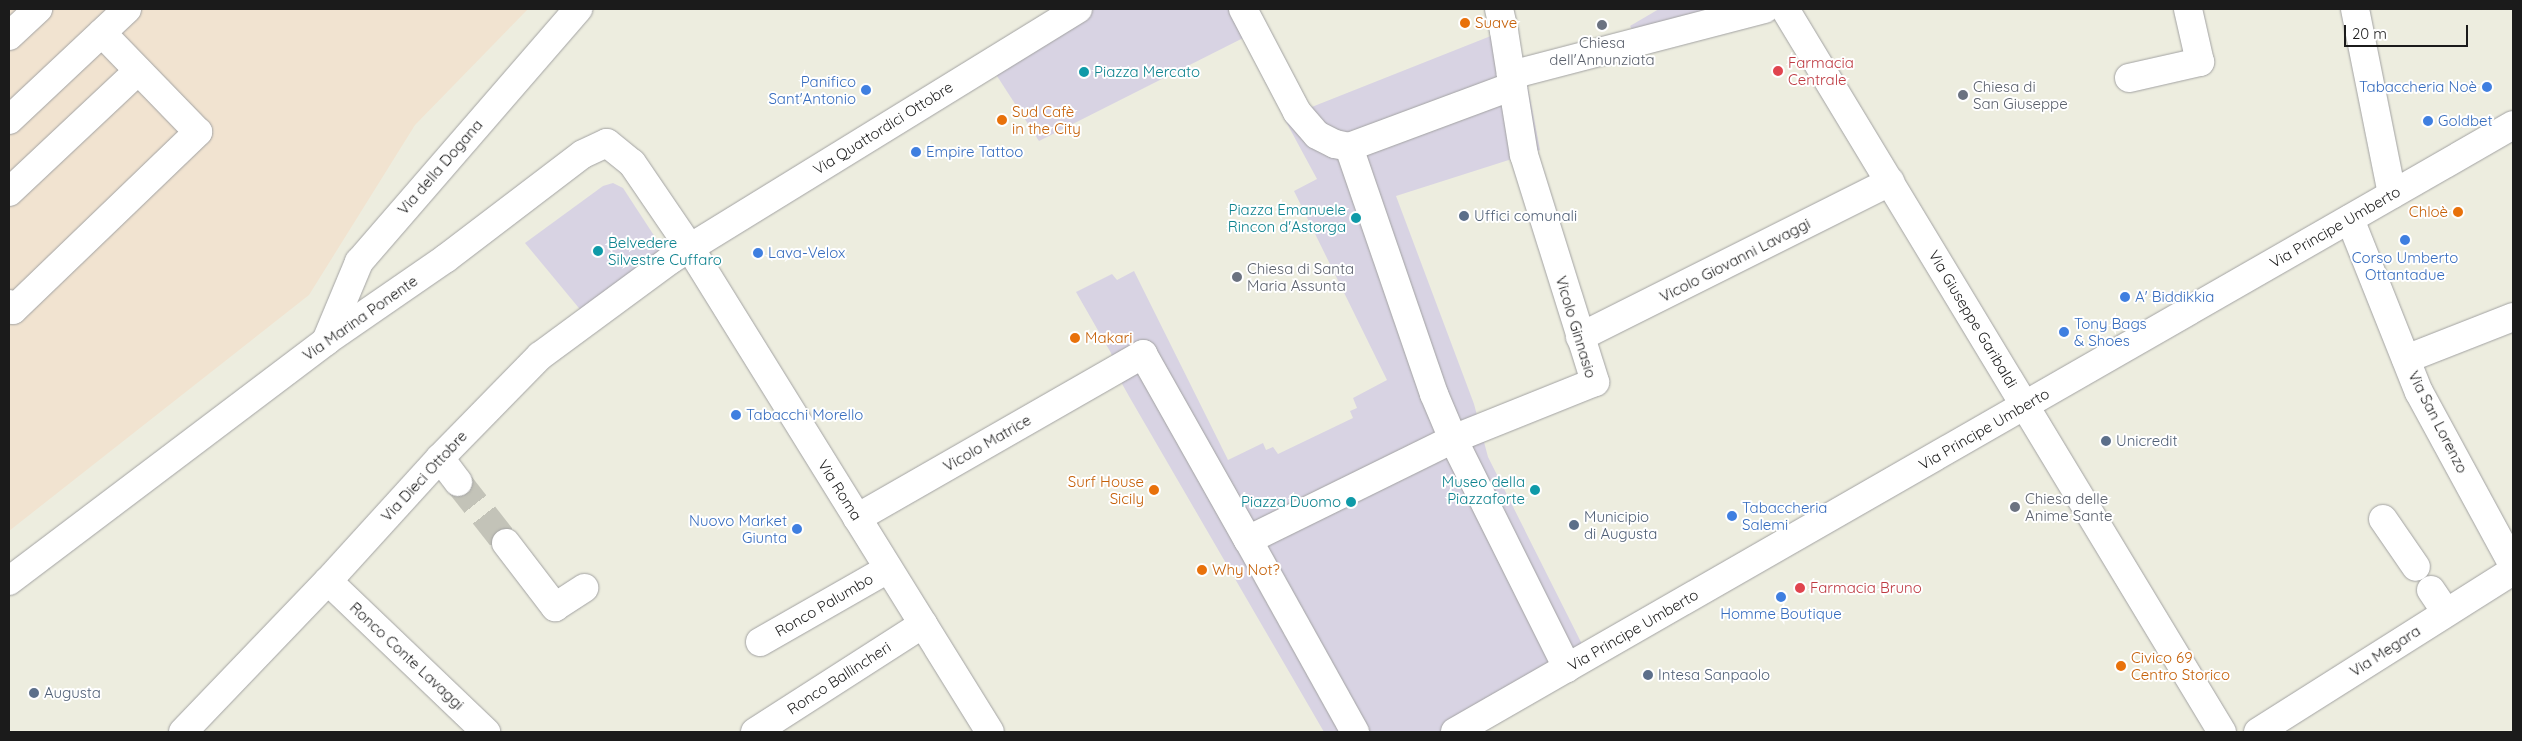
<!DOCTYPE html>
<html>
<head>
<meta charset="utf-8">
<style>
	body { margin:0 }
	#map { position:relative; width:2522px; height:741px; overflow:hidden; background:#ededdf; font-family:Quicksand,sans-serif }
	div>[style] { position:absolute }
	.military>* { inset:0; background:#f1e3d0 }
	.plaza>* { inset:0; background:#d8d3e3 }
	.minor-tunnel>* { height:28px; margin-top:-14px; transform-origin:0; background:repeating-linear-gradient(90deg,#c3c3b8 0 28px,transparent 0 42px) }
	.roads { filter:drop-shadow(0 0 1px #a2a2a2) drop-shadow(0 0 1px #a2a2a2) }
	.minor>* { height:28px; margin:-14px; padding:0 14px; transform-origin:14px; border-radius:14px; background:#fff }
	.dots>* { width:14px; height:14px; translate:-50% -50%; box-sizing:border-box; border:2px solid #fff; border-radius:50% }
	span { translate:-50% -50%; white-space:nowrap; text-align:center; line-height:1.15; -webkit-text-stroke:4px #fff; paint-order:stroke }
	.food-label { font-size:15px; color:#c56008 }
	.left { translate:0 -50%; text-align:left }
	.right { translate:-100% -50%; text-align:right }
	.worship-label { font-size:15px; color:#5b616d }
	.health-label { font-size:15px; color:#be3a42 }
	.culture-label { font-size:15px; color:#0d838f }
	.shop-label { font-size:15px; color:#366cbe }
	.street-label { font-size:15px; color:#1b1b1b }
	.service-label { font-size:15px; color:#4e5e75 }
	.frame { position:absolute; inset:0; border:10px solid #1b1b1b; pointer-events:none }
	.scale { position:absolute; left:2344px; top:25px; width:124px; height:22px; box-sizing:border-box; border:2px solid #1b1b1b; border-top:0; padding-left:6px; font-size:15px; line-height:18px; white-space:nowrap; color:#1b1b1b; -webkit-text-stroke:4px #fff; paint-order:stroke }
</style>
</head>
<body>
<div id="map">
	<div class="military">
		<div style="clip-path:polygon(9px 9px,528px 9px,415px 125px,309px 295px,9px 531px)"></div>
	</div>
	<div class="plaza">
		<div style="clip-path:polygon(1078px 9px,1243px 9px,1255px 32px,1039px 141px,988px 62px)"></div>
		<div style="clip-path:polygon(1659px 9px,1735px 9px,1632px 29px,1630px 26px)"></div>
		<div style="clip-path:polygon(1516px 26px,1540px 150px,1396px 196px,1474px 404px,1488px 457px,1588px 656px,1455px 732px,1324px 732px,1130px 398px,1121px 382px,1111px 353px,1076px 292px,1112px 274px,1117px 280px,1134px 271px,1228px 460px,1263px 443px,1266px 450px,1273px 447px,1278px 454px,1353px 418px,1350px 411px,1357px 408px,1353px 398px,1387px 380px,1294px 191px,1317px 179px,1284px 118px)"></div>
		<div style="clip-path:polygon(613px 183px,623px 188px,670px 260px,588px 319px,525px 243px,603px 186px)"></div>
	</div>
	<div class="minor-tunnel">
		<div style="left:458px;top:482px;width:78px;rotate:51.8deg"></div>
	</div>
	<div class="roads">
		<div class="minor">
			<div style="left:1243px;top:9px;width:116px;rotate:62.3deg"></div>
			<div style="left:1297px;top:112px;width:30px;rotate:49deg"></div>
			<div style="left:1317px;top:135px;width:20px;rotate:27deg"></div>
			<div style="left:1335px;top:144px;width:14px;rotate:12deg"></div>
			<div style="left:1499px;top:9px;width:23px;rotate:77deg"></div>
			<div style="left:1504px;top:31px;width:45px;rotate:81deg"></div>
			<div style="left:1511px;top:75px;width:81px;rotate:80.8deg"></div>
			<div style="left:1524px;top:155px;width:238px;rotate:72.6deg"></div>
			<div style="left:1595px;top:382px;width:153px;rotate:158.1deg"></div>
			<div style="left:1453px;top:439px;width:49px;rotate:-112.9deg"></div>
			<div style="left:1434px;top:394px;width:261px;rotate:-109deg"></div>
			<div style="left:1349px;top:147px;width:175px;rotate:-20.4deg"></div>
			<div style="left:1785px;top:9px;width:845px;rotate:58.85deg"></div>
			<div style="left:2355px;top:9px;width:189px;rotate:78.7deg"></div>
			<div style="left:9px;top:36px;width:40px;rotate:-43deg"></div>
			<div style="left:1511px;top:75px;width:262px;rotate:-14.6deg"></div>
			<div style="left:2129px;top:78px;width:73px;rotate:-12.7deg"></div>
			<div style="left:2200px;top:62px;width:54px;rotate:-102.8deg"></div>
			<div style="left:9px;top:120px;width:162px;rotate:-43.2deg"></div>
			<div style="left:9px;top:192px;width:177px;rotate:-43.2deg"></div>
			<div style="left:2350px;top:219px;width:186px;rotate:68.3deg"></div>
			<div style="left:2419px;top:392px;width:197px;rotate:61.5deg"></div>
			<div style="left:9px;top:304px;width:7px;rotate:56deg"></div>
			<div style="left:13px;top:310px;width:257px;rotate:-43.9deg"></div>
			<div style="left:198px;top:132px;width:138px;rotate:-134.1deg"></div>
			<div style="left:1580px;top:337px;width:347px;rotate:-26.6deg"></div>
			<div style="left:326px;top:341px;width:86px;rotate:-67.3deg"></div>
			<div style="left:359px;top:262px;width:335px;rotate:-49.1deg"></div>
			<div style="left:2406px;top:359px;width:115px;rotate:-21.4deg"></div>
			<div style="left:440px;top:458px;width:30px;rotate:53deg"></div>
			<div style="left:857px;top:518px;width:330px;rotate:-29.8deg"></div>
			<div style="left:1143px;top:354px;width:214px;rotate:60.6deg"></div>
			<div style="left:2383px;top:519px;width:58px;rotate:55.5deg"></div>
			<div style="left:506px;top:543px;width:81px;rotate:52.6deg"></div>
			<div style="left:555px;top:607px;width:35px;rotate:-33deg"></div>
			<div style="left:9px;top:581px;width:398px;rotate:-37.1deg"></div>
			<div style="left:326px;top:341px;width:145px;rotate:-34.6deg"></div>
			<div style="left:445px;top:259px;width:173px;rotate:-37.3deg"></div>
			<div style="left:583px;top:154px;width:26px;rotate:-25deg"></div>
			<div style="left:607px;top:143px;width:32px;rotate:39deg"></div>
			<div style="left:632px;top:163px;width:103px;rotate:55.7deg"></div>
			<div style="left:690px;top:248px;width:569px;rotate:58.21deg"></div>
			<div style="left:328px;top:581px;width:219px;rotate:43.7deg"></div>
			<div style="left:2431px;top:590px;width:27px;rotate:56deg"></div>
			<div style="left:760px;top:642px;width:147px;rotate:-29.7deg"></div>
			<div style="left:183px;top:732px;width:209px;rotate:-46.2deg"></div>
			<div style="left:328px;top:581px;width:166px;rotate:-47.7deg"></div>
			<div style="left:440px;top:458px;width:143px;rotate:-45.6deg"></div>
			<div style="left:540px;top:356px;width:162px;rotate:-36.4deg"></div>
			<div style="left:670px;top:260px;width:479px;rotate:-31.6deg"></div>
			<div style="left:755px;top:732px;width:200px;rotate:-32.7deg"></div>
			<div style="left:1355px;top:732px;width:220px;rotate:-119.1deg"></div>
			<div style="left:1248px;top:540px;width:229px;rotate:-26.2deg"></div>
			<div style="left:1453px;top:439px;width:256px;rotate:63.5deg"></div>
			<div style="left:1455px;top:732px;width:1220px;rotate:-29.84deg"></div>
			<div style="left:2258px;top:732px;width:302px;rotate:-32.3deg"></div>
		</div>
	</div>
	<div class="dots">
		<div style="left:1465px;top:23px;background:#e8710a"></div>
		<div style="left:1602px;top:25px;background:#6b7280"></div>
		<div style="left:1778px;top:71px;background:#e0444e"></div>
		<div style="left:1084px;top:72px;background:#0f9aa8"></div>
		<div style="left:2487px;top:87px;background:#3f7fe0"></div>
		<div style="left:866px;top:90px;background:#3f7fe0"></div>
		<div style="left:1963px;top:95px;background:#6b7280"></div>
		<div style="left:1002px;top:120px;background:#e8710a"></div>
		<div style="left:2428px;top:121px;background:#3f7fe0"></div>
		<div style="left:916px;top:152px;background:#3f7fe0"></div>
		<div style="left:2458px;top:212px;background:#e8710a"></div>
		<div style="left:1464px;top:216px;background:#5c6f8a"></div>
		<div style="left:1356px;top:218px;background:#0f9aa8"></div>
		<div style="left:2405px;top:240px;background:#3f7fe0"></div>
		<div style="left:598px;top:251px;background:#0f9aa8"></div>
		<div style="left:758px;top:253px;background:#3f7fe0"></div>
		<div style="left:1237px;top:277px;background:#6b7280"></div>
		<div style="left:2125px;top:297px;background:#3f7fe0"></div>
		<div style="left:2064px;top:332px;background:#3f7fe0"></div>
		<div style="left:1075px;top:338px;background:#e8710a"></div>
		<div style="left:736px;top:415px;background:#3f7fe0"></div>
		<div style="left:2106px;top:441px;background:#5c6f8a"></div>
		<div style="left:1154px;top:490px;background:#e8710a"></div>
		<div style="left:1535px;top:490px;background:#0f9aa8"></div>
		<div style="left:1351px;top:502px;background:#0f9aa8"></div>
		<div style="left:2015px;top:507px;background:#6b7280"></div>
		<div style="left:1732px;top:516px;background:#3f7fe0"></div>
		<div style="left:1574px;top:525px;background:#5c6f8a"></div>
		<div style="left:797px;top:529px;background:#3f7fe0"></div>
		<div style="left:1202px;top:570px;background:#e8710a"></div>
		<div style="left:1800px;top:588px;background:#e0444e"></div>
		<div style="left:1781px;top:597px;background:#3f7fe0"></div>
		<div style="left:2121px;top:666px;background:#e8710a"></div>
		<div style="left:1648px;top:675px;background:#5c6f8a"></div>
		<div style="left:34px;top:693px;background:#5c6f8a"></div>
	</div>
	<div class="food-label">
		<span class="left" style="left:1475px;top:23px">Suave</span>
		<span class="left" style="left:1012px;top:120px">Sud Cafè<br>in the City</span>
		<span class="right" style="left:2448px;top:212px">Chloè</span>
		<span class="left" style="left:1085px;top:338px">Makari</span>
		<span class="right" style="left:1144px;top:490px">Surf House<br>Sicily</span>
		<span class="left" style="left:1212px;top:570px">Why Not?</span>
		<span class="left" style="left:2131px;top:666px">Civico 69<br>Centro Storico</span>
	</div>
	<div class="worship-label">
		<span style="left:1602px;top:51px">Chiesa<br>dell'Annunziata</span>
		<span class="left" style="left:1973px;top:95px">Chiesa di<br>San Giuseppe</span>
		<span class="left" style="left:1247px;top:277px">Chiesa di Santa<br>Maria Assunta</span>
		<span class="left" style="left:2025px;top:507px">Chiesa delle<br>Anime Sante</span>
	</div>
	<div class="health-label">
		<span class="left" style="left:1788px;top:71px">Farmacia<br>Centrale</span>
		<span class="left" style="left:1810px;top:588px">Farmacia Bruno</span>
	</div>
	<div class="culture-label">
		<span class="left" style="left:1094px;top:72px">Piazza Mercato</span>
		<span class="right" style="left:1346px;top:218px">Piazza Emanuele<br>Rincon d'Astorga</span>
		<span class="left" style="left:608px;top:251px">Belvedere<br>Silvestre Cuffaro</span>
		<span class="right" style="left:1525px;top:490px">Museo della<br>Piazzaforte</span>
		<span class="right" style="left:1341px;top:502px">Piazza Duomo</span>
	</div>
	<div class="shop-label">
		<span class="right" style="left:856px;top:90px">Panifico<br>Sant'Antonio</span>
		<span class="right" style="left:2477px;top:87px">Tabaccheria Noè</span>
		<span class="left" style="left:2438px;top:121px">Goldbet</span>
		<span class="left" style="left:926px;top:152px">Empire Tattoo</span>
		<span class="left" style="left:768px;top:253px">Lava-Velox</span>
		<span style="left:2405px;top:266px">Corso Umberto<br>Ottantadue</span>
		<span class="left" style="left:2135px;top:297px">A' Biddikkia</span>
		<span class="left" style="left:2074px;top:332px">Tony Bags<br>&amp; Shoes</span>
		<span class="left" style="left:746px;top:415px">Tabacchi Morello</span>
		<span class="left" style="left:1742px;top:516px">Tabaccheria<br>Salemi</span>
		<span class="right" style="left:787px;top:529px">Nuovo Market<br>Giunta</span>
		<span style="left:1781px;top:614px">Homme Boutique</span>
	</div>
	<div class="street-label">
		<span style="left:883px;top:128px;rotate:-32deg">Via Quattordici Ottobre</span>
		<span style="left:440px;top:167px;rotate:-49deg">Via della Dogana</span>
		<span style="left:2335px;top:227px;rotate:-30deg">Via Principe Umberto</span>
		<span style="left:1735px;top:260px;rotate:-27deg">Vicolo Giovanni Lavaggi</span>
		<span style="left:360px;top:318px;rotate:-35deg">Via Marina Ponente</span>
		<span style="left:1973px;top:319px;rotate:59deg">Via Giuseppe Garibaldi</span>
		<span style="left:1576px;top:327px;rotate:73deg">Vicolo Ginnasio</span>
		<span style="left:2438px;top:422px;rotate:63deg">Via San Lorenzo</span>
		<span style="left:1984px;top:429px;rotate:-30deg">Via Principe Umberto</span>
		<span style="left:987px;top:443px;rotate:-30deg">Vicolo Matrice</span>
		<span style="left:424px;top:476px;rotate:-47deg">Via Dieci Ottobre</span>
		<span style="left:840px;top:490px;rotate:58deg">Via Roma</span>
		<span style="left:824px;top:605px;rotate:-30deg">Ronco Palumbo</span>
		<span style="left:1633px;top:630px;rotate:-30deg">Via Principe Umberto</span>
		<span style="left:2385px;top:651px;rotate:-33deg">Via Megara</span>
		<span style="left:407px;top:656px;rotate:43deg">Ronco Conte Lavaggi</span>
		<span style="left:839px;top:678px;rotate:-33deg">Ronco Ballincheri</span>
	</div>
	<div class="service-label">
		<span class="left" style="left:1474px;top:216px">Uffici comunali</span>
		<span class="left" style="left:2116px;top:441px">Unicredit</span>
		<span class="left" style="left:1584px;top:525px">Municipio<br>di Augusta</span>
		<span class="left" style="left:1658px;top:675px">Intesa Sanpaolo</span>
		<span class="left" style="left:44px;top:693px">Augusta</span>
	</div>
	<div class="frame"></div>
	<div class="scale">20 m</div>
</div>
</body>
</html>
